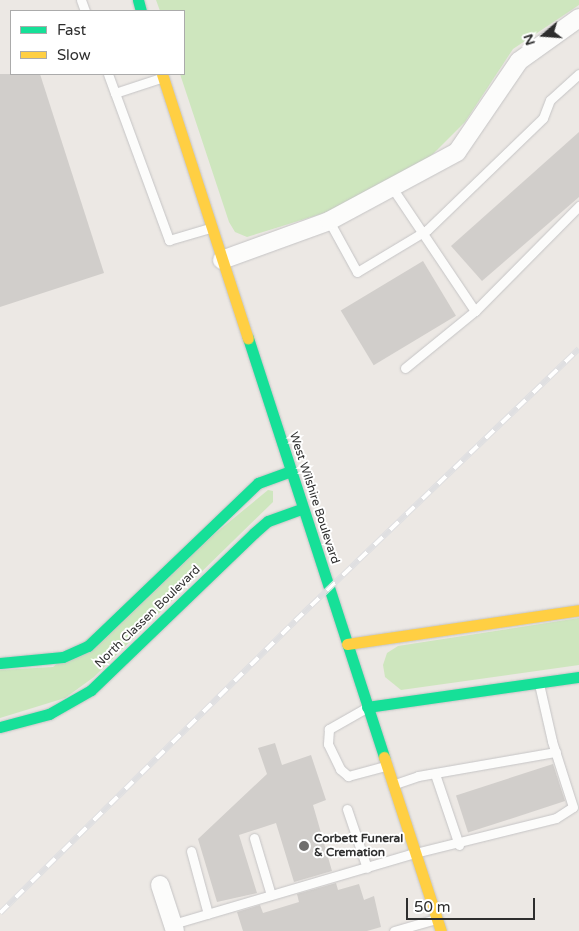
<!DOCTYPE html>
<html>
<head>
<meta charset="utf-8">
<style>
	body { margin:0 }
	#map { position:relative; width:579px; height:931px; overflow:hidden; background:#ece8e4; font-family:"Varela Round",sans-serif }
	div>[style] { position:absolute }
	.green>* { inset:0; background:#cee6be }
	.building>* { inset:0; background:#d1cecb; transform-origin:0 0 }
	.roads { filter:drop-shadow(0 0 1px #c5c4c5) drop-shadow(0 0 1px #c5c4c5) }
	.lane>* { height:9px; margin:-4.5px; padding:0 4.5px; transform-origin:4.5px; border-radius:4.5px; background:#fcfcfb }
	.street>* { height:18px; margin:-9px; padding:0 9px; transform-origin:9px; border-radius:9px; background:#fcfcfb }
	.fast>* { height:11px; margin:-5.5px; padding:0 5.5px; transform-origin:5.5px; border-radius:5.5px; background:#16e098 }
	.slow>* { height:11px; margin:-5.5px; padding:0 5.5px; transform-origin:5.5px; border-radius:5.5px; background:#ffcf43 }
	.rail>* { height:5.5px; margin-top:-2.75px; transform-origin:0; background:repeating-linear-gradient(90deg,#fff 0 11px,#dfdfe1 0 22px); box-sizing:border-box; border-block:1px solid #dfdfe1 }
	.dots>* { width:14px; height:14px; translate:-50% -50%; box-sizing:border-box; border:2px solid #fff; border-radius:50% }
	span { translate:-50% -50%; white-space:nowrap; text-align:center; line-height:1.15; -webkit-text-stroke:4px #fff; paint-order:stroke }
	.street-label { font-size:12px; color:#2e2e2e }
	.poi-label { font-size:12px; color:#2e2e2e; font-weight:700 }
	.left { translate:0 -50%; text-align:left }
	.legend { position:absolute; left:10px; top:10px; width:175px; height:65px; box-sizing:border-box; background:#fff; border:1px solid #ababab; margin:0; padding:6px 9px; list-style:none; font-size:15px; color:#2e2e2e }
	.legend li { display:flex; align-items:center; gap:10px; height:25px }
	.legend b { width:25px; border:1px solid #ababab }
	.north { position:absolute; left:519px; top:10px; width:50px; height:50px; -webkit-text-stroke:4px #fff; paint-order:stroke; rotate:252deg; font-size:14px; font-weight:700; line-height:20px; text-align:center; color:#2e2e2e }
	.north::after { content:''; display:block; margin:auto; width:18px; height:22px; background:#2e2e2e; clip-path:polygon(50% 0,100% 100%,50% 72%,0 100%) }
	.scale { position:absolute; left:406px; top:898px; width:129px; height:22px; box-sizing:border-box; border:2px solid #2e2e2e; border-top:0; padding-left:6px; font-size:15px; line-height:18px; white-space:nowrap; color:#2e2e2e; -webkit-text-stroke:4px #fff; paint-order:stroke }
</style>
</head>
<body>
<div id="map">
	<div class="green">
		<div style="clip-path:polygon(156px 0,579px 0,579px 5px,513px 49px,465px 122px,424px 163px,350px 205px,247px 237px,235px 232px,229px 222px,180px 74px,184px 74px,184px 11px,160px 11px)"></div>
		<div style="clip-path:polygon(268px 490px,273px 491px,273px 502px,94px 677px,65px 698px,0 718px,0 670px,53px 667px)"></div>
		<div style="clip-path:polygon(579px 618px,579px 665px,401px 690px,385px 677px,383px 665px,387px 653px,398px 646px)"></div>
	</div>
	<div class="building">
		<div style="clip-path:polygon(0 74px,40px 74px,104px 273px,0 307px)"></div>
		<div style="clip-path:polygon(579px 132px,579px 197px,482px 281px,451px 246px)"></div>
		<div style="left:423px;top:261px;width:64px;height:96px;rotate:59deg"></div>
		<div style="clip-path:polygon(275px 743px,282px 765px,311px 755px,326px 800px,313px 805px,332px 871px,294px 882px,276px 823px,239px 835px,257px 893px,217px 902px,198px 839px,267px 774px,258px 748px)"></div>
		<div style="left:553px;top:764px;width:39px;height:102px;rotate:72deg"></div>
		<div style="clip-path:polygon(336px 883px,338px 890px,359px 884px,364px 900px,374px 896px,381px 927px,367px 931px,243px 931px,237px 912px,260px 905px,263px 913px,299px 902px,297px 894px)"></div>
	</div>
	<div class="roads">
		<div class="lane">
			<div style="left:81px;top:0;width:12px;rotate:70deg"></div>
			<div style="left:108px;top:74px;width:20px;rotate:70deg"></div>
			<div style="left:115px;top:93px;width:48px;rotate:-18.1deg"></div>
			<div style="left:115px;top:93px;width:157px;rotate:69.8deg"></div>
			<div style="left:169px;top:240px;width:43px;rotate:-16.3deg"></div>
			<div style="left:393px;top:189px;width:147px;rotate:56.1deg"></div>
			<div style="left:475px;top:311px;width:148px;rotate:-45.3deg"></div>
			<div style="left:329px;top:221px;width:58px;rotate:61.2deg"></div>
			<div style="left:357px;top:272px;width:82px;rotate:-31deg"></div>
			<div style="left:427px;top:230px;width:161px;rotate:-44deg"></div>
			<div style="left:543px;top:118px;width:19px;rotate:-69deg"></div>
			<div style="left:550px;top:100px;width:39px;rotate:-42deg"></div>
			<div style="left:405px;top:368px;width:90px;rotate:-39.2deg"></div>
			<div style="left:366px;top:708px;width:43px;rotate:150.4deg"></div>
			<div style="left:329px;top:729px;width:15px;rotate:94deg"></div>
			<div style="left:328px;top:744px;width:28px;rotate:64deg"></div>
			<div style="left:340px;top:769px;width:11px;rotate:41deg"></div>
			<div style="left:348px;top:776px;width:39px;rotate:-15deg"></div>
			<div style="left:435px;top:774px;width:75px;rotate:71.3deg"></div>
			<div style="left:395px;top:784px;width:24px;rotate:-19deg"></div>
			<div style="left:418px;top:776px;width:140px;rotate:-9.9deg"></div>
			<div style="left:347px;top:809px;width:62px;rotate:71.3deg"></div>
			<div style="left:254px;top:838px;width:59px;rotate:73.4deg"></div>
			<div style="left:191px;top:851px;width:65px;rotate:74.9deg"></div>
			<div style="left:173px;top:924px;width:252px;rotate:-16.4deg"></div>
			<div style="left:415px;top:853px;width:145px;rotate:-13.9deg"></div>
			<div style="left:556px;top:818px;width:20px;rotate:-33deg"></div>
			<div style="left:573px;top:807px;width:69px;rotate:-107.7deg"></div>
			<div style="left:552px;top:741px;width:58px;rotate:-102.8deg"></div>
			<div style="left:394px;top:931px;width:44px;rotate:-15.9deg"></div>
		</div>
		<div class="street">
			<div style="left:222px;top:260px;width:114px;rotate:-20deg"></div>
			<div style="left:329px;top:221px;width:145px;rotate:-28.3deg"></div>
			<div style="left:457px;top:152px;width:110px;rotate:-55.7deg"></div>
			<div style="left:519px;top:61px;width:74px;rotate:-35.6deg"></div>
			<div style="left:160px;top:885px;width:48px;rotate:71.9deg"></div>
		</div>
		<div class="fast">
			<div style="left:138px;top:0;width:11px;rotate:75deg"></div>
			<div style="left:248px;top:338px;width:441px;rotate:72deg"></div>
			<div style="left:0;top:663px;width:63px;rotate:-5.4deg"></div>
			<div style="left:63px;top:657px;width:27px;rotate:-24deg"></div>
			<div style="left:88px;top:646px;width:236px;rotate:-43.8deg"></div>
			<div style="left:258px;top:483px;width:35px;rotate:-20deg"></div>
			<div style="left:367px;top:707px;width:214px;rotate:-8.1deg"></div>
			<div style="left:0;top:727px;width:51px;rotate:-14.9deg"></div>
			<div style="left:49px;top:714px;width:48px;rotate:-29.7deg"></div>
			<div style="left:91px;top:690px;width:226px;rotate:-43.9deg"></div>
			<div style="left:254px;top:533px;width:18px;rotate:-41deg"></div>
			<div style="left:268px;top:521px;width:37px;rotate:-20deg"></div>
		</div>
		<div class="slow">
			<div style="left:162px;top:74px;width:278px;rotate:72deg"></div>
			<div style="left:347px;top:644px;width:234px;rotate:-8.3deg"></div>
			<div style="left:384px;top:757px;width:183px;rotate:71.9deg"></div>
		</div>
	</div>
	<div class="rail">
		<div style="left:0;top:913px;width:415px;rotate:-44.7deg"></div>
		<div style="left:295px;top:621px;width:393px;rotate:-43.8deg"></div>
	</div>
	<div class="dots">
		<div style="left:304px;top:846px;background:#706f6e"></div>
	</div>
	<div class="street-label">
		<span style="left:314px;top:498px;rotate:72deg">West Wilshire Boulevard</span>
		<span style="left:148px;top:617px;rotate:-44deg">North Classen Boulevard</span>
	</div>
	<div class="poi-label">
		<span class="left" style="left:314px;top:846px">Corbett Funeral<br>&amp; Cremation</span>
	</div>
	<ul class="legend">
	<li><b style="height:6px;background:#16e098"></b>Fast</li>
	<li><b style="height:6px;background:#ffcf43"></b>Slow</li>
	</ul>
	<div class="north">N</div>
	<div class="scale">50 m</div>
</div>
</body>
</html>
